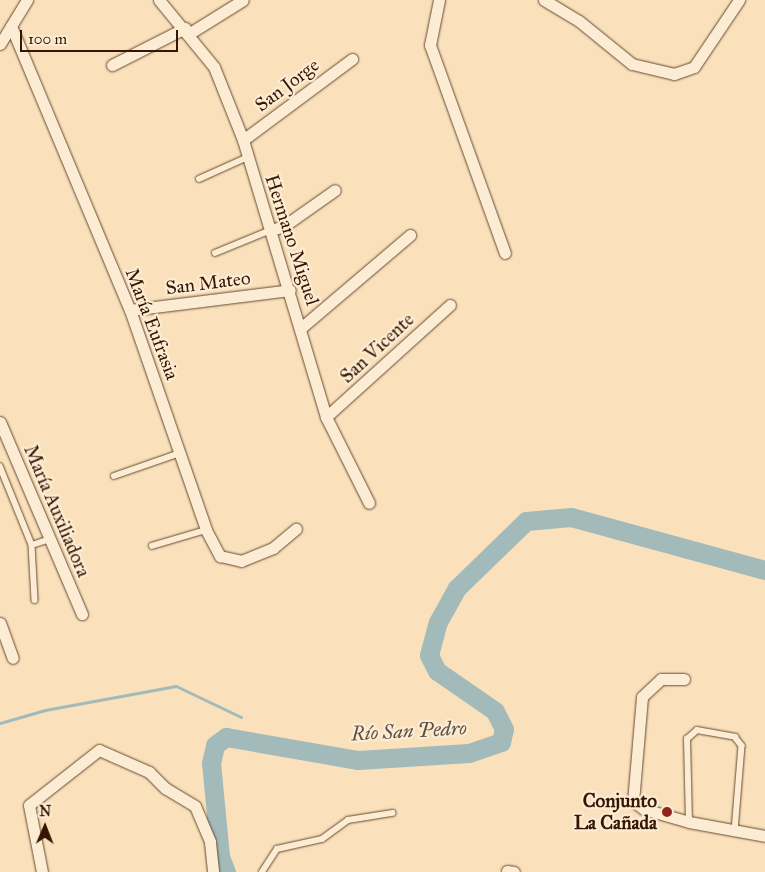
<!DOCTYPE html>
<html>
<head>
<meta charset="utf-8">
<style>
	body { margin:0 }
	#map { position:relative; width:765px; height:872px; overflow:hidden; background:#fae1bb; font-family:"IM FELL Great Primer",serif }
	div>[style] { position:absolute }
	.stream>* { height:3px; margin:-1.5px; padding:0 1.5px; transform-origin:1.5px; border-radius:1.5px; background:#a2bbba }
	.river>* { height:19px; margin:-9.5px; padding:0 9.5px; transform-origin:9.5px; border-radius:9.5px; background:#a2bbba }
	.roads { filter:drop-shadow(0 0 1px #674931) drop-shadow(0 0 1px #674931) }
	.service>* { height:5.5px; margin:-2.75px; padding:0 2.75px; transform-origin:2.75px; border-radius:2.75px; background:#fcecd3 }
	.minor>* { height:11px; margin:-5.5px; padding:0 5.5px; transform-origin:5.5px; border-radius:5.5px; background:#fcecd3 }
	.dots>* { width:14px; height:14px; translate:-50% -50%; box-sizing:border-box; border:2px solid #fcecd3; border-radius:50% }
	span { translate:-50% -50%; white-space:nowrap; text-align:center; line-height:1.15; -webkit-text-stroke:4.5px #fcecd3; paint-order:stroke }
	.street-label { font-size:19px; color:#361603 }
	.poi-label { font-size:19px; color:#361603; font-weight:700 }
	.right { translate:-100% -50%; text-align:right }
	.water-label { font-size:20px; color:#5c5043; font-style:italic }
	.north { position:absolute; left:20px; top:802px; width:50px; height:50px; -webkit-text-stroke:4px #fcecd3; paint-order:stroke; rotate:1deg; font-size:14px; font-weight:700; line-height:20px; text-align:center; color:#361603 }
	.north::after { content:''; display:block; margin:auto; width:18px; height:22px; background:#361603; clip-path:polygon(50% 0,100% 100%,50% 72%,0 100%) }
	.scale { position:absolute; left:20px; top:30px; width:158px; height:22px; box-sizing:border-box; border:2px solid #361603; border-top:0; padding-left:6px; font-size:15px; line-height:18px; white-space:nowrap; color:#361603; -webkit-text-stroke:4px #fcecd3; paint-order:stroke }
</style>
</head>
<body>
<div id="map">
	<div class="stream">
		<div style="left:0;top:723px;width:47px;rotate:-16.1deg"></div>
		<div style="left:45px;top:710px;width:133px;rotate:-10.4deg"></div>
		<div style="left:176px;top:686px;width:72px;rotate:25.5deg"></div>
	</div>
	<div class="river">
		<div style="left:226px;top:872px;width:17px;rotate:-111deg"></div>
		<div style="left:220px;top:856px;width:93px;rotate:-95.5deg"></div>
		<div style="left:211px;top:763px;width:18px;rotate:-77deg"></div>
		<div style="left:215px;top:745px;width:14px;rotate:-36deg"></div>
		<div style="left:226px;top:737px;width:134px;rotate:9.9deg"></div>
		<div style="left:358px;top:760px;width:111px;rotate:-3.6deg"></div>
		<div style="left:469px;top:753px;width:34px;rotate:-19deg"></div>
		<div style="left:501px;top:742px;width:13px;rotate:-77deg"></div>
		<div style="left:504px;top:729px;width:20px;rotate:-117deg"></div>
		<div style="left:495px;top:711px;width:70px;rotate:-145.4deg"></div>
		<div style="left:437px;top:671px;width:18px;rotate:-117deg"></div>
		<div style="left:429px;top:655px;width:34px;rotate:-75deg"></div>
		<div style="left:438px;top:622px;width:39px;rotate:-61deg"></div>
		<div style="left:457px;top:588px;width:96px;rotate:-44.2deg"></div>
		<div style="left:526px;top:521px;width:45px;rotate:-5.1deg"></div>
		<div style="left:571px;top:517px;width:201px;rotate:15.3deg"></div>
	</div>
	<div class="roads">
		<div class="service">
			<div style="left:199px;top:179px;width:54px;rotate:-24.2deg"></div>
			<div style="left:215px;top:253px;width:61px;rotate:-22.3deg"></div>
			<div style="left:0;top:466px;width:85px;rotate:67.9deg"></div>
			<div style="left:32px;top:545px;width:55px;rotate:86.9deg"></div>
			<div style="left:114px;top:476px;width:70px;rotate:-19.2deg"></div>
			<div style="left:32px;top:545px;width:19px;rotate:-18deg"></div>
			<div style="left:152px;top:546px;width:56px;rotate:-16.5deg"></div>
			<div style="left:689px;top:822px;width:83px;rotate:-91.4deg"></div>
			<div style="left:687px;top:739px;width:13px;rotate:-42deg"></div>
			<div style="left:697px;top:730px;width:39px;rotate:10deg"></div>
			<div style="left:735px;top:737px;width:11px;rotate:52deg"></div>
			<div style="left:742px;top:746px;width:85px;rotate:94.7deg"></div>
			<div style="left:262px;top:872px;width:27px;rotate:-57deg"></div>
			<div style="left:277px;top:849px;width:46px;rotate:-12.5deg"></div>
			<div style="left:322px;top:839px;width:32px;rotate:-36deg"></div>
			<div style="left:348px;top:820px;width:45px;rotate:-9deg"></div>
		</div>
		<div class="minor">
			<div style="left:159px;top:0;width:87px;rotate:50.6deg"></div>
			<div style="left:214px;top:67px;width:79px;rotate:68.3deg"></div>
			<div style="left:243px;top:140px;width:289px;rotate:73.3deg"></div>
			<div style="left:326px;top:417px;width:96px;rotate:63.4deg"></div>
			<div style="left:439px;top:0;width:46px;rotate:101.3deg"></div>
			<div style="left:430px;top:45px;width:221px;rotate:70.2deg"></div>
			<div style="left:544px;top:0;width:41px;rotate:31deg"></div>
			<div style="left:579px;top:21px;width:68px;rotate:39.1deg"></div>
			<div style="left:632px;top:64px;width:43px;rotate:13.4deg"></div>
			<div style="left:674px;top:74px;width:21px;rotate:-19deg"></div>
			<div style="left:694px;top:67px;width:81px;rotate:-56.1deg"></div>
			<div style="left:11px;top:26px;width:308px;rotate:67.3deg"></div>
			<div style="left:130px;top:310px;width:233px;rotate:70.9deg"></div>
			<div style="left:206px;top:530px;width:30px;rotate:62deg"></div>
			<div style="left:220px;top:556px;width:22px;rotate:13deg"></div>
			<div style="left:241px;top:561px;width:35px;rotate:-22deg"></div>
			<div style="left:273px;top:548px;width:30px;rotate:-40deg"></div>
			<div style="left:190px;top:33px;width:62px;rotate:-31.9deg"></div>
			<div style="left:0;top:44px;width:52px;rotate:-58.5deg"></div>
			<div style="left:112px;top:65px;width:82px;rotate:-26.9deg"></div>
			<div style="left:243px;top:140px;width:136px;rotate:-36.6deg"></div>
			<div style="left:271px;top:230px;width:14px;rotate:-17deg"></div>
			<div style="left:284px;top:226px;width:62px;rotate:-35.2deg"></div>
			<div style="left:130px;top:310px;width:161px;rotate:-7.1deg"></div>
			<div style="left:302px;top:327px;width:142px;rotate:-40.4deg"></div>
			<div style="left:326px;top:417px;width:167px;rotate:-42.1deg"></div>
			<div style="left:0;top:422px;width:209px;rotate:66.9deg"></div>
			<div style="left:0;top:623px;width:37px;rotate:70deg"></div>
			<div style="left:684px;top:679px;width:23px;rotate:180deg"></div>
			<div style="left:661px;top:679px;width:26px;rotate:137deg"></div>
			<div style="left:642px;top:697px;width:104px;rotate:94.9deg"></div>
			<div style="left:633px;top:801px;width:14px;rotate:36deg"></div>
			<div style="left:644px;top:809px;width:47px;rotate:16.1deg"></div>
			<div style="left:689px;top:822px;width:77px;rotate:10.4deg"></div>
			<div style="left:507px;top:871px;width:7px;rotate:8deg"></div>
			<div style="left:42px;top:872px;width:68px;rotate:-101deg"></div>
			<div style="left:29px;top:805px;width:89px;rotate:-38.2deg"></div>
			<div style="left:99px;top:750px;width:55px;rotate:23.7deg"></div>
			<div style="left:149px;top:772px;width:23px;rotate:45deg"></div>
			<div style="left:165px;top:788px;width:35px;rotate:31deg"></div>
			<div style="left:195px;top:806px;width:39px;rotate:67deg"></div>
			<div style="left:210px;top:842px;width:30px;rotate:84deg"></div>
		</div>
	</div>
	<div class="dots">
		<div style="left:667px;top:812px;background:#8f2418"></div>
	</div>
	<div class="street-label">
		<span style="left:287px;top:85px;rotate:-37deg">San Jorge</span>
		<span style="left:292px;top:240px;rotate:72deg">Hermano Miguel</span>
		<span style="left:208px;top:283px;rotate:-7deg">San Mateo</span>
		<span style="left:152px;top:324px;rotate:69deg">María Eufrasia</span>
		<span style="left:377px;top:348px;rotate:-43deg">San Vicente</span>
		<span style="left:57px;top:511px;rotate:67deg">María Auxiliadora</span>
	</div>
	<div class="poi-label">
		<span class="right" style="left:657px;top:812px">Conjunto<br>La Cañada</span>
	</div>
	<div class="water-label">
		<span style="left:409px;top:731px;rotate:-3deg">Río San Pedro</span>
	</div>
	<div class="north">N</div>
	<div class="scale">100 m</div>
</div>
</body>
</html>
